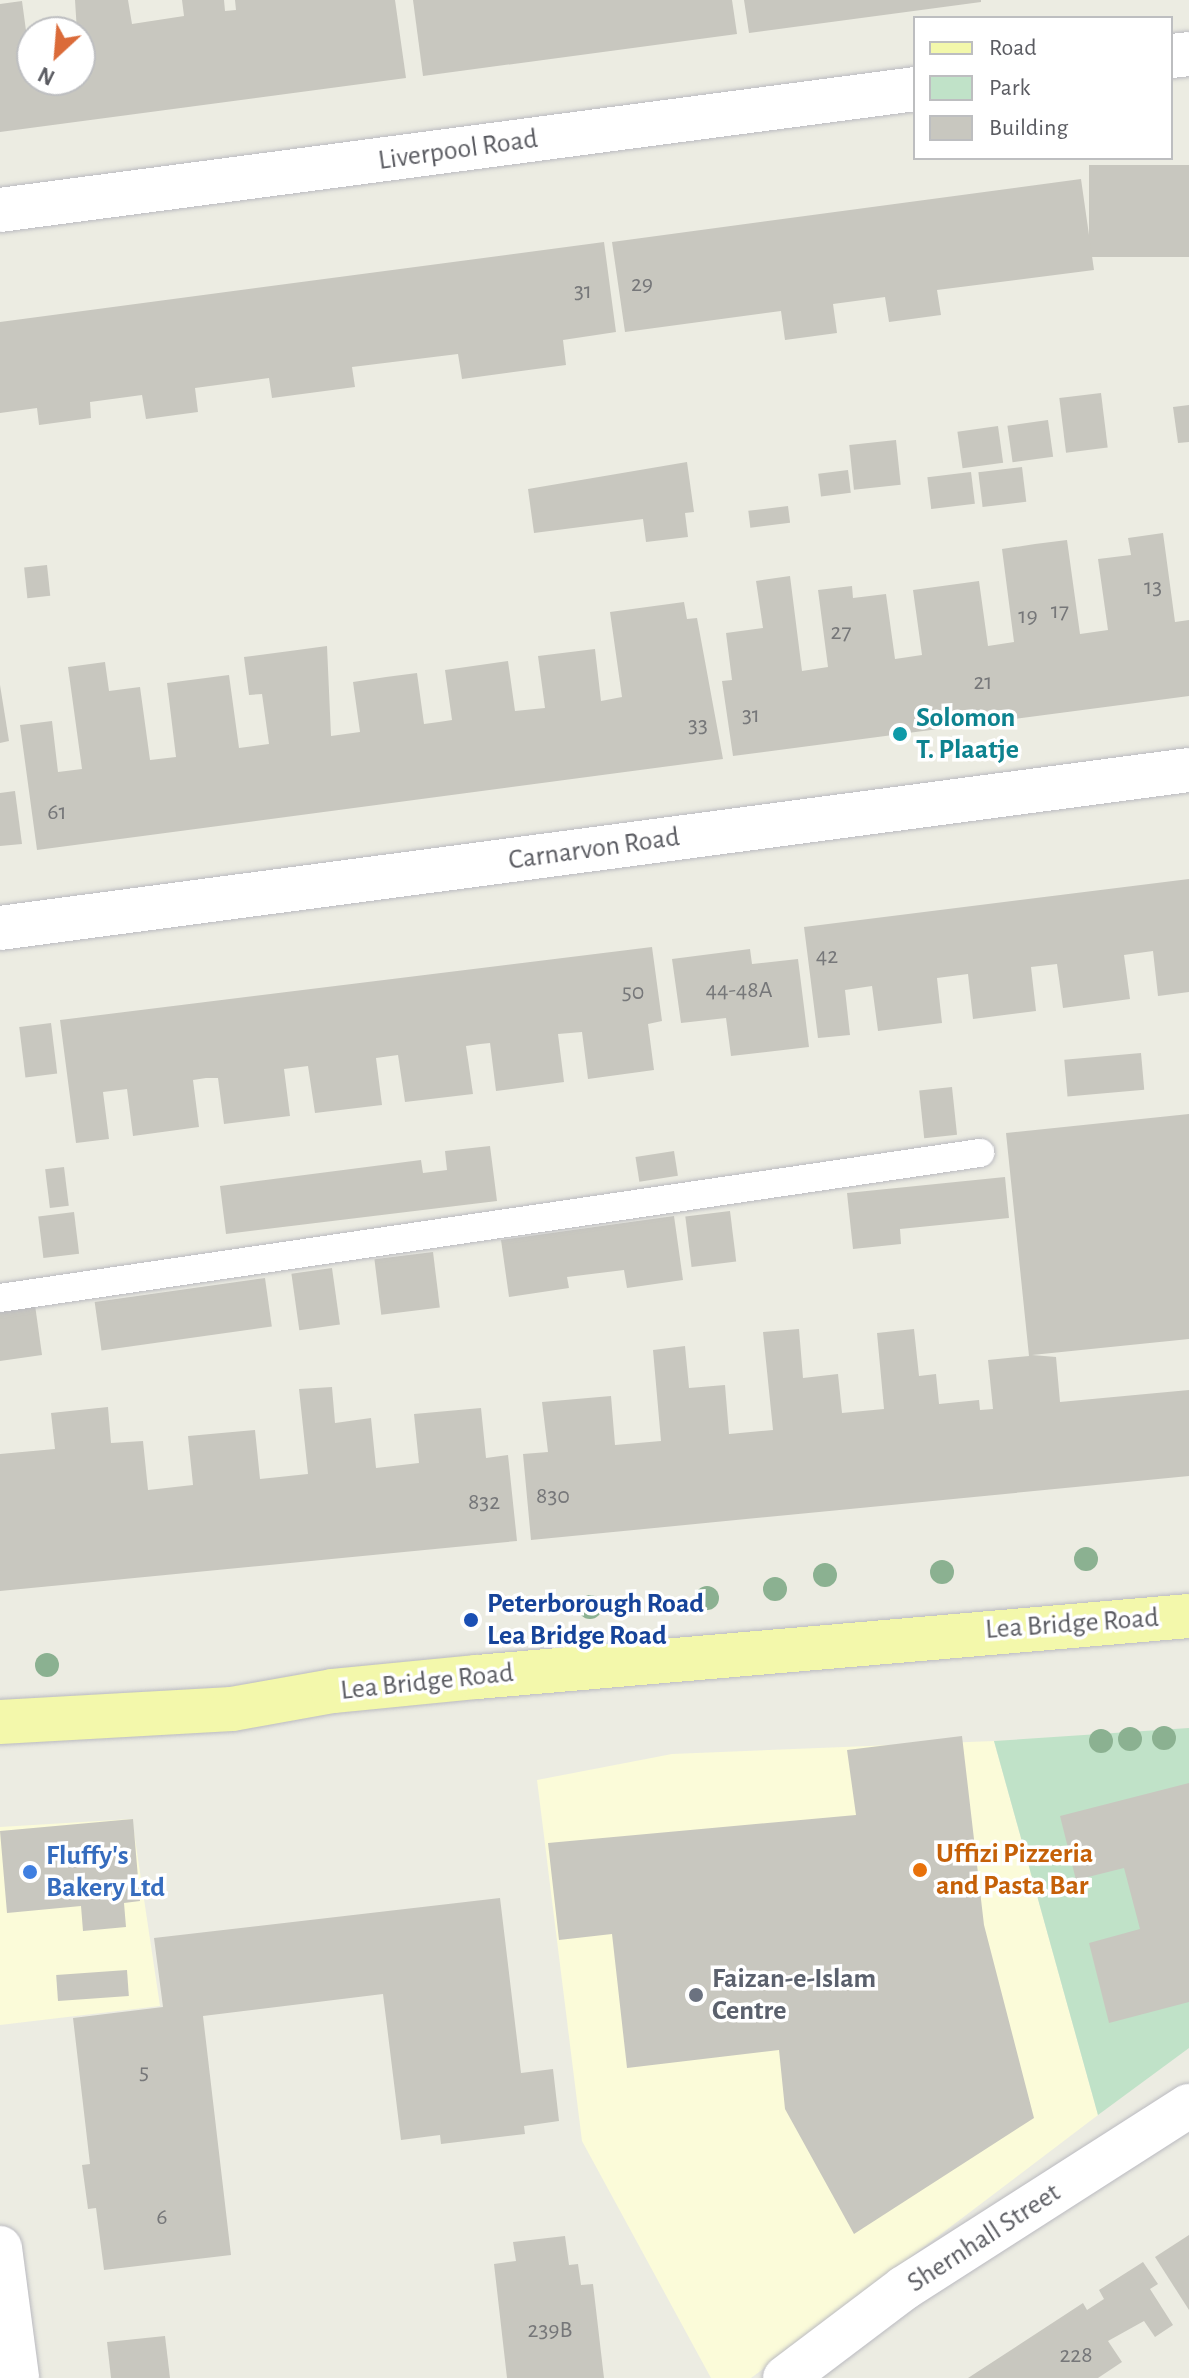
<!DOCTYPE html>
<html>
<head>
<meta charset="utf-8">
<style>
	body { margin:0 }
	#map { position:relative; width:1189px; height:2378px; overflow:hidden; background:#ecece2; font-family:"Alegreya Sans",sans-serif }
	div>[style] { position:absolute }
	.commercial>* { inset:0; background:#fbfbd9 }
	.green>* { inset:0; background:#c0e2c8 }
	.building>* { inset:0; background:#c8c7bf; transform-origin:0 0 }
	.roads { filter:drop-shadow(0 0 2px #babac0) drop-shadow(0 0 2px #babac0) }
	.lane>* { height:28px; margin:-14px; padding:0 14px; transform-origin:14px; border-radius:14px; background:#fff }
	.street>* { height:44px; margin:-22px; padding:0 22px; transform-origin:22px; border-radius:22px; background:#fff }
	.primary>* { height:44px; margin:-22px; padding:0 22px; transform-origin:22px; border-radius:22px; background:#f3f8ab }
	.trees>* { width:24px; height:24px; margin:-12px; border-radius:50%; background:#8bb191 }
	.dots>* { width:22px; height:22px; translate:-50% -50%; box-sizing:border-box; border:4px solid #fff; border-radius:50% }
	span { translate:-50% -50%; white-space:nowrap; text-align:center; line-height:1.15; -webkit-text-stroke:7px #fff; paint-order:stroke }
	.number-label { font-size:24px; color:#767779 }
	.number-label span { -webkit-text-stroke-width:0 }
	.street-label { font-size:28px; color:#5b5c62 }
	.culture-label { font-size:28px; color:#0d838f; font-weight:700 }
	.left { translate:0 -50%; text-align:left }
	.transit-label { font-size:28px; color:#164399; font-weight:700 }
	.food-label { font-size:28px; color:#c56008; font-weight:700 }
	.shop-label { font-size:28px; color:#366cbe; font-weight:700 }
	.worship-label { font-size:28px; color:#5b616d; font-weight:700 }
	.legend { position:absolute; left:913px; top:16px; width:260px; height:144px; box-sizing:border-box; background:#fff; border:2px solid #bdbec0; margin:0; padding:10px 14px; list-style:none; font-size:24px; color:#5b5c62 }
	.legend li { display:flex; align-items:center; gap:16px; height:40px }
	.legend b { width:40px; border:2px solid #bdbec0 }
	.north { position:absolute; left:16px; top:16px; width:80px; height:80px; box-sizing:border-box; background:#fff; border:2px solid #bdbec0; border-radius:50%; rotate:206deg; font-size:22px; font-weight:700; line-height:32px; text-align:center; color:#5b5c62 }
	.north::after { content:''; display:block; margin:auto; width:28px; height:36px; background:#db6b39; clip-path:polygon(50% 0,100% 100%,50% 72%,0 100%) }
</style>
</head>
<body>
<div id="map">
	<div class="commercial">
		<div style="clip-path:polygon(994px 1741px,1098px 2115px,751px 2378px,711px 2378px,582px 2141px,537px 1780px,672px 1754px)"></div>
		<div style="clip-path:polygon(132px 1819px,160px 2006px,0 2025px,0 1827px)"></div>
	</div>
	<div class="green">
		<div style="clip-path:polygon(1189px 1728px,1189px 2048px,1098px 2115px,994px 1741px)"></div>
	</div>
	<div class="building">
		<div style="clip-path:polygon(75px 0,128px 0,132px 24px,184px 16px,182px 0,224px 0,225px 11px,236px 10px,235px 0,395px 0,406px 78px,0 132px,0 4px,22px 1px,27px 38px,32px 37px,32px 80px,80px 80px)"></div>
		<div style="clip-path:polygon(413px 0,732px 0,737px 34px,423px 76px)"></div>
		<div style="clip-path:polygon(744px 0,981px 0,981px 2px,749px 33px)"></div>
		<div style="left:1189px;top:165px;width:92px;height:100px;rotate:90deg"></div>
		<div style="clip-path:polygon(1081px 179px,1094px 270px,937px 290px,941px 315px,889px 322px,885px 297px,833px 304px,837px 333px,785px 340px,781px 311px,625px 332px,612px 242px)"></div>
		<div style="clip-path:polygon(604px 242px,616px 332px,563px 340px,566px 365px,462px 379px,458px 354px,352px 367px,355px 387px,272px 398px,269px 378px,195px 388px,198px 412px,146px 419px,142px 395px,90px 402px,91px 418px,39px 425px,37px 408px,0 413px,0 322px)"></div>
		<div style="left:1101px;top:393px;width:55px;height:42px;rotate:83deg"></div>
		<div style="clip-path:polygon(1189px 405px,1189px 442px,1178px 443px,1173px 407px)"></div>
		<div style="left:1048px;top:420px;width:37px;height:41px;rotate:82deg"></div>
		<div style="left:998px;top:426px;width:37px;height:41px;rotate:82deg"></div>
		<div style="left:896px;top:440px;width:45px;height:47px;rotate:84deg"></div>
		<div style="clip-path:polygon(687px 462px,694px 512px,685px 513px,688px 537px,646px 542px,643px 519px,534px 533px,528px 489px)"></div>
		<div style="left:1022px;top:467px;width:35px;height:44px;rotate:83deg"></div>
		<div style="left:848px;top:470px;width:23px;height:30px;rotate:83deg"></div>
		<div style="left:971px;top:472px;width:32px;height:44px;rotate:83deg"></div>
		<div style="left:788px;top:506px;width:17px;height:40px;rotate:83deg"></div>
		<div style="clip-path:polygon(1163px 533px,1175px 622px,1189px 620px,1189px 696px,733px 756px,722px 681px,732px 680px,726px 633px,763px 628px,756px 581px,790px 576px,802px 671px,828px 667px,818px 590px,852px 586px,853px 598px,886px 594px,895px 659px,922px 655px,913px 590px,979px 581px,988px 646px,1014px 642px,1002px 549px,1035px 544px,1067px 540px,1080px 634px,1108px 630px,1098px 559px,1131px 555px,1128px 538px)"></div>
		<div style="left:47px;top:565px;width:31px;height:23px;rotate:84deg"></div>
		<div style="clip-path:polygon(684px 602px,687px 619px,697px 618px,723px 759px,37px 850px,20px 725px,52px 721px,58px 772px,82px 769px,68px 667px,105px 662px,109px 691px,140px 687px,150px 760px,176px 757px,167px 683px,229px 675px,239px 748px,269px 744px,262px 694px,249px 695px,244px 657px,290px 651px,327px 646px,331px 736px,360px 732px,353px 682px,386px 677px,417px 673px,424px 724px,439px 722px,452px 720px,445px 670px,508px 661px,515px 711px,545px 708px,538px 656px,595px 649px,601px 701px,622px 697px,610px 612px)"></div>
		<div style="clip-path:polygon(0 685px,9px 741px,0 743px)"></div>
		<div style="clip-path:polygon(15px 791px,22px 844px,0 846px,0 793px)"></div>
		<div style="clip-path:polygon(1189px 879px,1189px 992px,1158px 996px,1153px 951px,1124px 955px,1130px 999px,1063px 1008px,1057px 964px,1031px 967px,1036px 1011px,973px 1019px,968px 974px,937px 978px,942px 1023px,878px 1031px,872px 986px,845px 990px,850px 1035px,818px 1038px,804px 927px)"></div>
		<div style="clip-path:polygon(652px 947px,662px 1021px,648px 1024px,654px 1070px,588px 1079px,582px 1032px,558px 1034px,564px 1082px,496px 1091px,490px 1043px,480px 1044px,466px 1046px,473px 1094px,405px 1102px,398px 1055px,376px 1058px,382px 1105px,315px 1113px,308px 1066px,284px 1069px,290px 1116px,224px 1124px,218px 1078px,206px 1078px,193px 1080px,199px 1127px,133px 1136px,127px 1089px,103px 1092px,109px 1139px,76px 1143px,60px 1020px)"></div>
		<div style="clip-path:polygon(750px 949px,752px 964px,798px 959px,809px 1047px,731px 1056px,726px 1018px,681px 1023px,672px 959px)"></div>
		<div style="left:51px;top:1023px;width:51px;height:32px;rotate:83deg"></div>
		<div style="left:1141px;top:1053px;width:37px;height:77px;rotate:85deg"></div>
		<div style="left:952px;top:1087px;width:48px;height:33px;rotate:84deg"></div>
		<div style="clip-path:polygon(1189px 1114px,1189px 1339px,1032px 1355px,1056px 1357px,1060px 1402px,1189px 1390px,1189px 1476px,531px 1540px,523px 1454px,548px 1452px,542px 1402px,611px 1396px,615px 1445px,661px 1441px,653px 1350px,685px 1346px,689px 1388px,725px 1385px,729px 1434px,773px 1430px,763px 1332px,799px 1329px,803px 1378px,838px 1374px,842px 1413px,884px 1409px,877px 1333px,914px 1329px,919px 1376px,936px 1374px,939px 1404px,979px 1400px,980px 1410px,993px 1409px,988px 1360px,1029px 1356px,1006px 1133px)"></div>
		<div style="clip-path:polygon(490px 1146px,497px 1201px,226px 1234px,220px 1186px,421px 1160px,423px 1173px,447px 1170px,445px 1151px)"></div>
		<div style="left:674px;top:1151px;width:25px;height:39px;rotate:81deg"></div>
		<div style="left:64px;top:1167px;width:39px;height:19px;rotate:83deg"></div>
		<div style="clip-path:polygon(1005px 1177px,1009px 1218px,900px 1229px,901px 1244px,853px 1249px,847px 1193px)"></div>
		<div style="left:730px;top:1211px;width:51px;height:45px;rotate:83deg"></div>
		<div style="left:74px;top:1212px;width:42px;height:36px;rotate:83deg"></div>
		<div style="clip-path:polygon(674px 1216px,683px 1280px,627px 1288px,624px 1270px,567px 1277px,569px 1288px,509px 1297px,501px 1240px)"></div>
		<div style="left:433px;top:1252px;width:56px;height:59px;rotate:83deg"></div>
		<div style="left:332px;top:1268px;width:57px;height:41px;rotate:82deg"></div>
		<div style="left:265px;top:1278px;width:49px;height:172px;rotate:82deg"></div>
		<div style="clip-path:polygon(35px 1305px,42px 1355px,0 1361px,0 1310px)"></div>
		<div style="clip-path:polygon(332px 1387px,335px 1423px,371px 1418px,376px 1468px,419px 1463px,414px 1414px,481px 1408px,486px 1458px,508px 1455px,517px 1541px,0 1591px,0 1454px,55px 1449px,51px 1413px,108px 1407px,111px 1443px,143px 1441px,148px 1490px,193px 1485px,188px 1436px,255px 1430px,260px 1479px,308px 1474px,299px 1389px)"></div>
		<div style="clip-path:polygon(962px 1736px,984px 1925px,1034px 2118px,854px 2234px,785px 2109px,779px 2050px,627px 2068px,612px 1934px,559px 1940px,548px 1843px,856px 1815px,847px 1750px)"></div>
		<div style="clip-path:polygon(1189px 1783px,1189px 2002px,1109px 2023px,1089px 1943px,1140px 1929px,1124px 1868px,1076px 1880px,1060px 1816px)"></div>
		<div style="clip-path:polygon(133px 1819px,140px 1901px,124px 1903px,126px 1927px,83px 1931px,81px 1906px,7px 1913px,0 1831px)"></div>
		<div style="clip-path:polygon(500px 1898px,521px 2073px,553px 2069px,559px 2121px,524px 2126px,525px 2134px,441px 2144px,440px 2135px,401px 2140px,383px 1994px,203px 2016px,231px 2255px,104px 2270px,96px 2208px,88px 2209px,82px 2165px,90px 2164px,73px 2018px,163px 2007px,154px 1938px)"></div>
		<div style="left:127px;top:1970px;width:26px;height:71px;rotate:86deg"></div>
		<div style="clip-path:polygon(1189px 2235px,1189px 2310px,1155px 2257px)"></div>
		<div style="clip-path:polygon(565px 2236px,569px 2265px,578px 2264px,581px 2285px,593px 2284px,604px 2378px,507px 2378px,494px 2264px,516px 2261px,513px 2242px)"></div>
		<div style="clip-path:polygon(1143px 2262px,1158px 2284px,1150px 2289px,1173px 2325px,1155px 2337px,1144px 2321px,1108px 2341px,1122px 2362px,1098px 2378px,968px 2378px,1083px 2303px,1087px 2310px,1104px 2299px,1099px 2290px)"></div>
		<div style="clip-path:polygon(165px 2336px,170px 2378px,111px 2378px,107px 2342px)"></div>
	</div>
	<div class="roads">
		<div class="lane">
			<div style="left:0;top:1298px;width:991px;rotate:-8.42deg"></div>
		</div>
		<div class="street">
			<div style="left:1171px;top:56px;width:18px;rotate:-6deg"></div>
			<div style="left:0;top:210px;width:923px;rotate:-7.53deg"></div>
			<div style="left:0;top:928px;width:1199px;rotate:-7.57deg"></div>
			<div style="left:0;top:2248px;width:131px;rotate:82.5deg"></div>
			<div style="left:785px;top:2378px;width:149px;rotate:-37.1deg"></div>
			<div style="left:904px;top:2288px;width:338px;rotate:-32.6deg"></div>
		</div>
		<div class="primary">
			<div style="left:0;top:1722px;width:232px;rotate:-3.2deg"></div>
			<div style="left:232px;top:1709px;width:103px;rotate:-10.1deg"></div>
			<div style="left:333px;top:1691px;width:145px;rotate:-5.6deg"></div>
			<div style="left:477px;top:1677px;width:715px;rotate:-4.9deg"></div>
		</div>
	</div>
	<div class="trees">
		<div style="left:1086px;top:1559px"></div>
		<div style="left:942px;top:1572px"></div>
		<div style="left:825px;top:1575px"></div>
		<div style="left:775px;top:1589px"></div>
		<div style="left:707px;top:1598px"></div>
		<div style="left:590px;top:1607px"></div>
		<div style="left:47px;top:1665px"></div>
		<div style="left:1164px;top:1738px"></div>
		<div style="left:1130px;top:1739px"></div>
		<div style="left:1101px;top:1741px"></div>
	</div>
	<div class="dots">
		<div style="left:900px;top:734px;background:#0f9aa8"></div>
		<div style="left:471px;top:1620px;background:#1a4fb4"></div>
		<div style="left:920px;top:1870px;background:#e8710a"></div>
		<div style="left:30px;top:1872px;background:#3f7fe0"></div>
		<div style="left:696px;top:1995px;background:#6b7280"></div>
	</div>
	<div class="number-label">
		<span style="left:642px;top:285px">29</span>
		<span style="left:583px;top:292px">31</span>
		<span style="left:1153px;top:588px">13</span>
		<span style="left:1060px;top:612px">17</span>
		<span style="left:1028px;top:617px">19</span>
		<span style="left:841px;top:633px">27</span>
		<span style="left:983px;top:683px">21</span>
		<span style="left:751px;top:716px">31</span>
		<span style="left:698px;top:726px">33</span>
		<span style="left:57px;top:813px">61</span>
		<span style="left:827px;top:957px">42</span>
		<span style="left:739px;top:991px">44-48A</span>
		<span style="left:633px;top:993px">50</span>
		<span style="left:553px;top:1497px">830</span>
		<span style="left:484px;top:1503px">832</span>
		<span style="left:144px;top:2073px">5</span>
		<span style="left:162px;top:2218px">6</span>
		<span style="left:550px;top:2331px">239B</span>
		<span style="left:1076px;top:2356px">228</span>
	</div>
	<div class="street-label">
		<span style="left:458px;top:150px;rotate:-8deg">Liverpool Road</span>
		<span style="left:594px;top:849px;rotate:-8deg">Carnarvon Road</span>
		<span style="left:1072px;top:1624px;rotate:-4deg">Lea Bridge Road</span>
		<span style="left:427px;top:1682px;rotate:-6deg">Lea Bridge Road</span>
		<span style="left:984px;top:2238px;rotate:-33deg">Shernhall Street</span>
	</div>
	<div class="culture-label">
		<span class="left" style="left:916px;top:734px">Solomon<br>T. Plaatje</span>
	</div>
	<div class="transit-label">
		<span class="left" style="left:487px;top:1620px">Peterborough Road<br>Lea Bridge Road</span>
	</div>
	<div class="food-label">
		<span class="left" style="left:936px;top:1870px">Uffizi Pizzeria<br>and Pasta Bar</span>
	</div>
	<div class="shop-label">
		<span class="left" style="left:46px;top:1872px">Fluffy's<br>Bakery Ltd</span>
	</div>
	<div class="worship-label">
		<span class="left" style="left:712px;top:1995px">Faizan-e-Islam<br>Centre</span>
	</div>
	<ul class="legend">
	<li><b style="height:10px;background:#f3f8ab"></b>Road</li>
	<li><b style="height:22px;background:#c0e2c8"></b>Park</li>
	<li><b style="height:22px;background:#c8c7bf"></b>Building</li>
	</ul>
	<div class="north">N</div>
</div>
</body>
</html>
